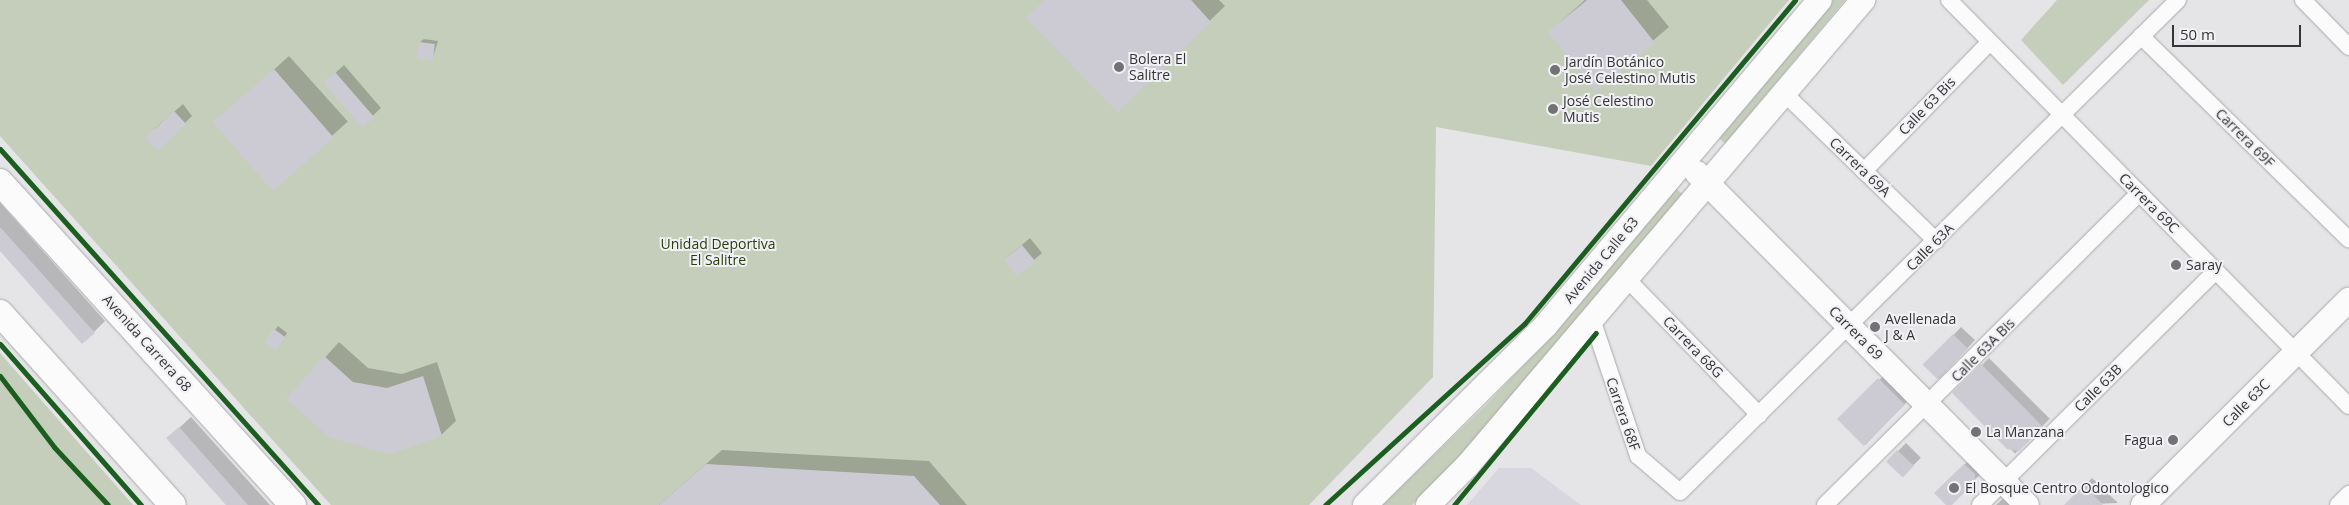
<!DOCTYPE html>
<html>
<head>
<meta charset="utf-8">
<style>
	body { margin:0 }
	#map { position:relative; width:2349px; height:505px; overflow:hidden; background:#e5e4e7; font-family:"Open Sans",sans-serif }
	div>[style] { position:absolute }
	.built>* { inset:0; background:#d8d7df }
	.green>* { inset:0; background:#c5ceba }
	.shadow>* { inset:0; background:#0003; transform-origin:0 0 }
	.building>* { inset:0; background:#cccbd4; transform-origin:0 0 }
	.roads { filter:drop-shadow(0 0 1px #aaa9ac) drop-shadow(0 0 1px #aaa9ac) }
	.street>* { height:16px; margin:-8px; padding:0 8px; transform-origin:8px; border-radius:8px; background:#fbfbfb }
	.secondary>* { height:24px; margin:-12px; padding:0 12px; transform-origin:12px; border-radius:12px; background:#fbfbfb }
	.primary>* { height:26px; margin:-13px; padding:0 13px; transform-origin:13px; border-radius:13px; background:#fbfbfb }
	.cycleway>* { height:5px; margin:-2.5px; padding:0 2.5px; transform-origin:2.5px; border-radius:2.5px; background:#1b5e20 }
	.dots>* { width:14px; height:14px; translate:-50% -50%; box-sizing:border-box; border:2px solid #f1f1f5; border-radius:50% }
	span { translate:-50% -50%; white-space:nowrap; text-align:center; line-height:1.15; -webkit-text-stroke:4px #f1f1f5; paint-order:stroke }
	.poi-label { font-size:14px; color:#353537 }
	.left { translate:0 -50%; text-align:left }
	.right { translate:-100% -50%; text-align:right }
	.street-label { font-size:14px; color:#353537 }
	.park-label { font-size:14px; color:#2a3d0b }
	.scale { position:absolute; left:2172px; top:25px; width:129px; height:22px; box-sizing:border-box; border:2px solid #353537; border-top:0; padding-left:6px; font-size:15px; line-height:18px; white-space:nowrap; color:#353537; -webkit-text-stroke:4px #f1f1f5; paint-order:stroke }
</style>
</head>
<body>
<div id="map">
	<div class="built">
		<div style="clip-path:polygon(1499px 468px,1531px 468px,1581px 505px,1467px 505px)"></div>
	</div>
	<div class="green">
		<div style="clip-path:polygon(0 0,1789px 0,1651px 166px,1436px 127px,1433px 377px,1309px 505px,331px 505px,0 136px)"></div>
		<div style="clip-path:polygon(1827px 0,1845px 0,1725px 144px,1719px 138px)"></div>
		<div style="clip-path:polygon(2057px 0,2149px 0,2063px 85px,2021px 40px)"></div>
		<div style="clip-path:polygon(1675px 188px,1684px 195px,1454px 465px,1412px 505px,1382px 505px,1485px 406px,1542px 346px)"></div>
		<div style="clip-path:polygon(0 353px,133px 505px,0 505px)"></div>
	</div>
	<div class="shadow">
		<div style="clip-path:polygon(1046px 0,1219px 0,1225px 6px,1118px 110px)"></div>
		<div style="clip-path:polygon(1585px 0,1647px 0,1669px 27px,1596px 89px,1549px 32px)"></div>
		<div style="clip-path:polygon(424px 39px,438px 41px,432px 60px,420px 42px)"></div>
		<div style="left:289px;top:56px;width:88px;height:100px;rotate:48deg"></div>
		<div style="clip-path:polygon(344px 65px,381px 108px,363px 125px,333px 75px)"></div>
		<div style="clip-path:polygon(183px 104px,192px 116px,185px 123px,154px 129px)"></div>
		<div style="clip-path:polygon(0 203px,105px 321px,94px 332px,0 249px)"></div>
		<div style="clip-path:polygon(1030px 238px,1042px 253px,1034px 260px,1005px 259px)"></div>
		<div style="clip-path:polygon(278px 326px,287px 333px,279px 345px,266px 342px)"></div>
		<div style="left:1961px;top:327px;width:19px;height:53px;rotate:43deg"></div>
		<div style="clip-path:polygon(339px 342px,368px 368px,402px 374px,437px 362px,456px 421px,441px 435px,288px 399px)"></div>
		<div style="left:1989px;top:358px;width:86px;height:49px;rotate:45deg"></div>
		<div style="left:1887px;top:372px;width:35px;height:68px;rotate:44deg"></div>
		<div style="clip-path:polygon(191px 417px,270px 505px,228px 505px,168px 438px)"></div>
		<div style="left:1906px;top:443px;width:21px;height:25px;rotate:45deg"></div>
		<div style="clip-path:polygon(722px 450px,929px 461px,967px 505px,659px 505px)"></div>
		<div style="clip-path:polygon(1972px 457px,1982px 473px,1947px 505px,1936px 493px)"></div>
		<div style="clip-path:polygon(2092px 478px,2118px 503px,2066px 505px,2085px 486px)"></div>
		<div style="clip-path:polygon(2004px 498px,2011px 505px,1996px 505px)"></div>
	</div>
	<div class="building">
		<div style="clip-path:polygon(1045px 0,1191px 0,1211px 22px,1118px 112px,1026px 18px)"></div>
		<div style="clip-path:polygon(1587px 0,1621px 0,1655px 43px,1596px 91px,1548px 32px)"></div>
		<div style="left:419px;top:42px;width:16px;height:17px;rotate:7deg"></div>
		<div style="left:274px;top:69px;width:91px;height:81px;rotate:49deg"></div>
		<div style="left:335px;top:72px;width:60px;height:16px;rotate:49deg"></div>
		<div style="left:174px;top:111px;width:18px;height:39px;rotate:47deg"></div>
		<div style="clip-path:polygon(0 227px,95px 333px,82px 344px,0 251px)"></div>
		<div style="left:1022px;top:245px;width:21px;height:23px;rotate:51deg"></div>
		<div style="left:274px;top:329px;width:14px;height:16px;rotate:36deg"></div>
		<div style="left:1953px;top:334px;width:21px;height:43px;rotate:45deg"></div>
		<div style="clip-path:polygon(324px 356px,353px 382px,387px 388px,423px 376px,442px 436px,390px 454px,331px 438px,286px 399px)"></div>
		<div style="clip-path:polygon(1981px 364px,2043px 427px,2019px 451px,2007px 449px,1952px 393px)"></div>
		<div style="left:1878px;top:378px;width:38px;height:58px;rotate:45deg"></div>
		<div style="clip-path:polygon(179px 427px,248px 505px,226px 505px,166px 438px)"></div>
		<div style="left:1897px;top:450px;width:23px;height:16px;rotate:43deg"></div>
		<div style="clip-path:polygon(706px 464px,914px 476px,940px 505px,659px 505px)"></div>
		<div style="clip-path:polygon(1964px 464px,1975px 474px,1975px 482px,1952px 505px,1946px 505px,1934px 493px)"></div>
		<div style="clip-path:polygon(2084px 485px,2103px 505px,2064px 505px)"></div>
	</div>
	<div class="roads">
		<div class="street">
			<div style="left:1949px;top:0;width:570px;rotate:45.43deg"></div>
			<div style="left:2303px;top:0;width:66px;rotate:45.6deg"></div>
			<div style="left:2141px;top:36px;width:291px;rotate:44.4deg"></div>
			<div style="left:1784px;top:93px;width:212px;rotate:44.2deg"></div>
			<div style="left:1864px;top:171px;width:180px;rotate:-45.7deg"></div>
			<div style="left:1626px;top:278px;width:191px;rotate:45.8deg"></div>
			<div style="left:1592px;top:319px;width:145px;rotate:71.4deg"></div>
			<div style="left:1638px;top:456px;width:55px;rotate:40.6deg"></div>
			<div style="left:1680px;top:492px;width:700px;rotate:-44.65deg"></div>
			<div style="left:1825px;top:505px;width:443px;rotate:-44.8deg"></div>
			<div style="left:1980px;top:505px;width:332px;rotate:-44.8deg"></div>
			<div style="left:2338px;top:505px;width:16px;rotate:-45deg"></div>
		</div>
		<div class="secondary">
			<div style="left:1697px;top:173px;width:468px;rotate:45.2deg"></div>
			<div style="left:1365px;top:505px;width:255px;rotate:-44.8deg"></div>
			<div style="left:1546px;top:325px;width:425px;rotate:-49.9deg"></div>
			<div style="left:1428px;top:505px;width:55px;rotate:-45deg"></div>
			<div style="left:1467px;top:466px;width:612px;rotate:-49.64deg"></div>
			<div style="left:2143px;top:505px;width:291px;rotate:-44.9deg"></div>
		</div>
		<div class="primary">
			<div style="left:0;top:182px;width:436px;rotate:47.8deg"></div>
			<div style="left:0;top:313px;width:258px;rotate:48deg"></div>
		</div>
	</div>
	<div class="cycleway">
		<div style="left:0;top:149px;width:477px;rotate:48.2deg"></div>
		<div style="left:0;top:344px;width:214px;rotate:48.8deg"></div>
		<div style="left:0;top:376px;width:89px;rotate:52.7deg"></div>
		<div style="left:54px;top:447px;width:79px;rotate:47deg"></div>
		<div style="left:1325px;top:505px;width:270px;rotate:-42.3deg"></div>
		<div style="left:1525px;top:323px;width:421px;rotate:-50.1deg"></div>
		<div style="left:1454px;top:505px;width:223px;rotate:-50.5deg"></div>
	</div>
	<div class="dots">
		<div style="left:1119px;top:67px;background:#737275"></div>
		<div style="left:1555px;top:70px;background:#737275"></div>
		<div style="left:1553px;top:109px;background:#737275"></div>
		<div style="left:2176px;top:265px;background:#737275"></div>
		<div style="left:1875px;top:327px;background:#737275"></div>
		<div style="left:1976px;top:432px;background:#737275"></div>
		<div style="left:2173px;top:440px;background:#737275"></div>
		<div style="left:1954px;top:488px;background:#737275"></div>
	</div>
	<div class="poi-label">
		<span class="left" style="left:1129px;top:67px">Bolera El<br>Salitre</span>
		<span class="left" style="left:1565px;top:70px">Jardín Botánico<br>José Celestino Mutis</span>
		<span class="left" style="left:1563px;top:109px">José Celestino<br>Mutis</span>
		<span class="left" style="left:2186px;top:265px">Saray</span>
		<span class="left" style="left:1885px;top:327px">Avellenada<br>J &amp; A</span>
		<span class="left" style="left:1986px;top:432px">La Manzana</span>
		<span class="right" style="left:2163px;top:440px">Fagua</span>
		<span class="left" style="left:1965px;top:488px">El Bosque Centro Odontologico</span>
	</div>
	<div class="street-label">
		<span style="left:1927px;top:106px;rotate:-46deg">Calle 63 Bis</span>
		<span style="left:2245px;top:138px;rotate:45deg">Carrera 69F</span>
		<span style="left:1860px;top:167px;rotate:44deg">Carrera 69A</span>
		<span style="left:2149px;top:203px;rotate:45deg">Carrera 69C</span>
		<span style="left:1930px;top:247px;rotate:-45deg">Calle 63A</span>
		<span style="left:1601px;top:260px;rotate:-50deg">Avenida Calle 63</span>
		<span style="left:1856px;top:333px;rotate:45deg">Carrera 69</span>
		<span style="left:147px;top:343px;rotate:48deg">Avenida Carrera 68</span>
		<span style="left:1693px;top:347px;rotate:46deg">Carrera 68G</span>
		<span style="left:1983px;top:350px;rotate:-45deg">Calle 63A Bis</span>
		<span style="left:2098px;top:388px;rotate:-45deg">Calle 63B</span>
		<span style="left:2246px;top:403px;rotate:-45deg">Calle 63C</span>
		<span style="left:1623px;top:414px;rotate:71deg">Carrera 68F</span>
	</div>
	<div class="park-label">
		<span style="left:718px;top:252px">Unidad Deportiva<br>El Salitre</span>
	</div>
	<div class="scale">50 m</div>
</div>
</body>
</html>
